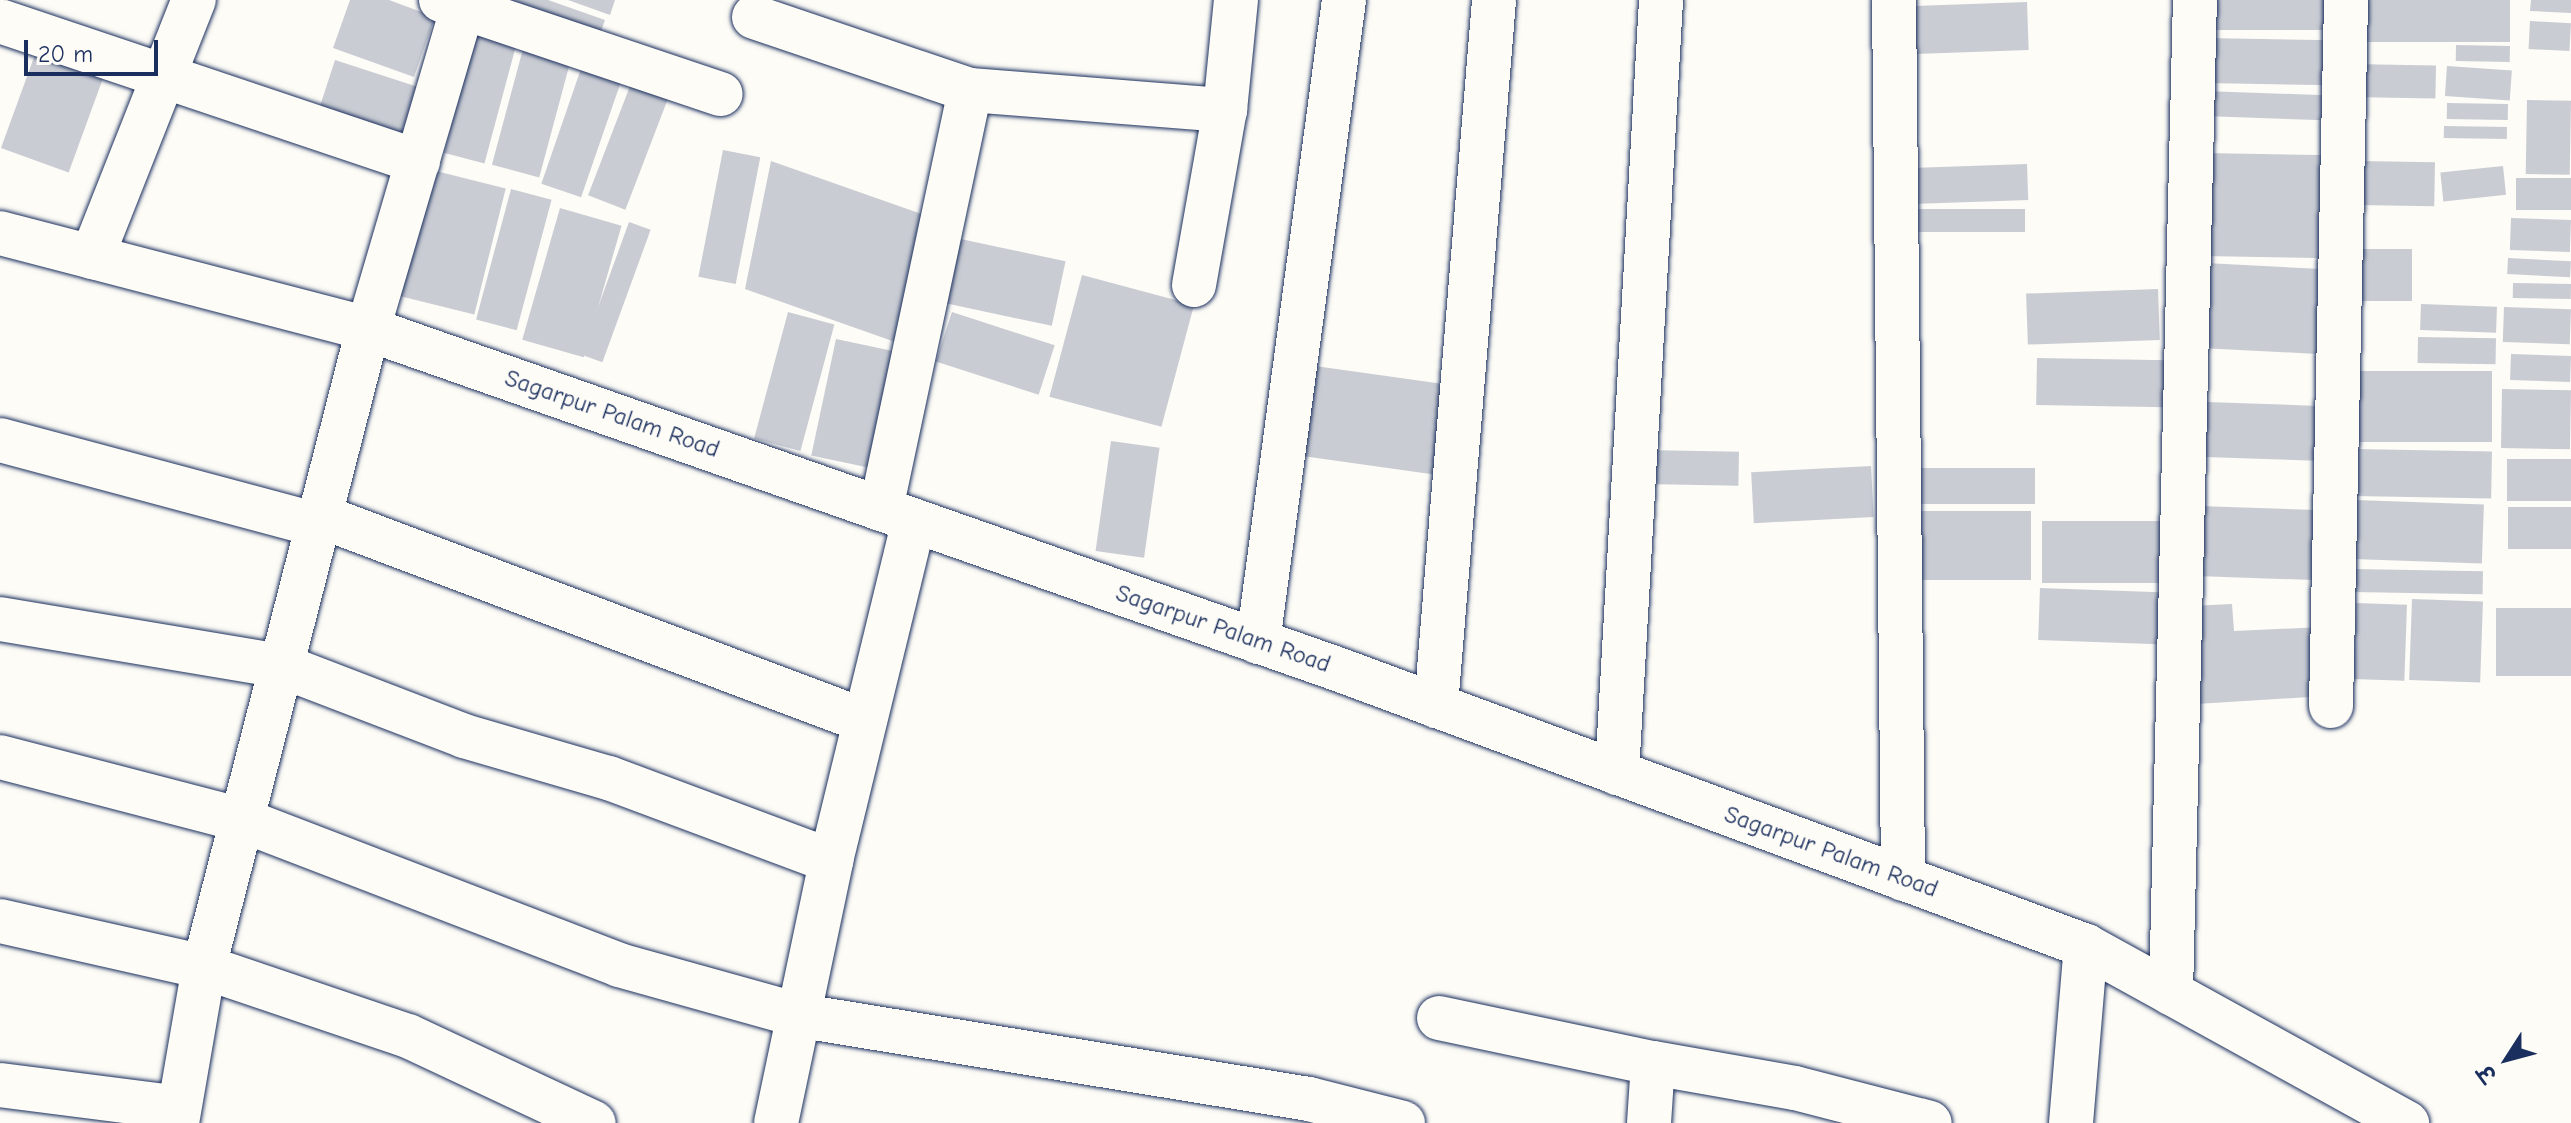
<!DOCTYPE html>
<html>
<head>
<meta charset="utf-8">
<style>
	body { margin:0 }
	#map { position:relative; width:2571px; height:1123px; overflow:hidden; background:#fdfcf7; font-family:"Comic Neue","Playpen Sans Deva",sans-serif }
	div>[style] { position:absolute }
	.building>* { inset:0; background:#c9ccd3; transform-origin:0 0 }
	.roads { filter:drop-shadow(0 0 2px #1b2f5e) drop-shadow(0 0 2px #1b2f5e) }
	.minor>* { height:44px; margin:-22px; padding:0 22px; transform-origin:22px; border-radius:22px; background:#fdfcf7 }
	span { translate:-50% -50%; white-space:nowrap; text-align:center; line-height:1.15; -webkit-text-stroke:7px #fdfcf7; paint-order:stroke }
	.street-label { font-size:24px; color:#1b2f5e }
	.north { position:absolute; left:2467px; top:1019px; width:80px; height:80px; -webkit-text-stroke:6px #fdfcf7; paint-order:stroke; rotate:234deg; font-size:22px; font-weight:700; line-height:32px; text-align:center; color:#1b2f5e }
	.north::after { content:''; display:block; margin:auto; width:28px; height:36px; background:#1b2f5e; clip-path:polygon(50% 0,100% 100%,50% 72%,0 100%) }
	.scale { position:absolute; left:24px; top:40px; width:134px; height:36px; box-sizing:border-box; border:4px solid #1b2f5e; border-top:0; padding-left:10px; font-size:24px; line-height:28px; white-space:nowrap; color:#1b2f5e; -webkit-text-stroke:6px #fdfcf7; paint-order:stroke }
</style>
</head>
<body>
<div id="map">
	<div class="building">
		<div style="clip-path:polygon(350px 0,389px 0,435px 17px,414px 77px,333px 48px)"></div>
		<div style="clip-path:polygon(492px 0,548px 0,605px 20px,595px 48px)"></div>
		<div style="clip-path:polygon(568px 0,615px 0,610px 15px)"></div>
		<div style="left:2208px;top:0;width:128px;height:30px"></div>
		<div style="left:2352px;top:0;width:158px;height:42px"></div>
		<div style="clip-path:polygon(2531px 0,2571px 0,2571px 13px,2530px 11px)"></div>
		<div style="left:2027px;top:2px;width:48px;height:113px;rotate:88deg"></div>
		<div style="left:2530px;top:21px;width:41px;height:28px;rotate:3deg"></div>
		<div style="left:477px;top:29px;width:42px;height:128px;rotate:15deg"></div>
		<div style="left:41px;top:38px;width:72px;height:117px;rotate:20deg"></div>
		<div style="left:2206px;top:38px;width:129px;height:45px;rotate:1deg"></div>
		<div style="left:524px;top:45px;width:49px;height:124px;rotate:15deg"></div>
		<div style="left:2456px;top:45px;width:54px;height:16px;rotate:1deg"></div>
		<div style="left:585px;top:57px;width:42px;height:134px;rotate:19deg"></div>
		<div style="left:335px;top:60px;width:89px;height:54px;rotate:18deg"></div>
		<div style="left:2350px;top:64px;width:86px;height:33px;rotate:1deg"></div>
		<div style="left:2447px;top:66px;width:65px;height:30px;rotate:4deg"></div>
		<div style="left:635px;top:73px;width:40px;height:131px;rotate:21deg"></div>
		<div style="left:2204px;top:91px;width:122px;height:25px;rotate:2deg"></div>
		<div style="left:2527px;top:100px;width:44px;height:74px;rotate:1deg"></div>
		<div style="left:2447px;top:103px;width:61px;height:16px;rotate:1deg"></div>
		<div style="left:2444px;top:126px;width:63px;height:12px;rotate:1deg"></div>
		<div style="left:723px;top:150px;width:38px;height:129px;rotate:11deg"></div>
		<div style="left:2204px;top:153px;width:132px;height:103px;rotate:1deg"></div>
		<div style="clip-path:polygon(771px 161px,930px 217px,898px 343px,745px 289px)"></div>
		<div style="left:2358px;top:161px;width:77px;height:44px;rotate:1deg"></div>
		<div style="left:2027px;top:164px;width:36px;height:123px;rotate:88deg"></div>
		<div style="left:2503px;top:166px;width:29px;height:63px;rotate:84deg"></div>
		<div style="left:432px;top:170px;width:76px;height:130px;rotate:14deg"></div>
		<div style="left:2516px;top:178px;width:55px;height:32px"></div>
		<div style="left:511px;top:189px;width:42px;height:135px;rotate:15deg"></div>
		<div style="left:560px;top:208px;width:64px;height:137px;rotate:16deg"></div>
		<div style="left:2025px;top:209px;width:23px;height:111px;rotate:90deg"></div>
		<div style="left:2511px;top:218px;width:60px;height:32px;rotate:2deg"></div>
		<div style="left:629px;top:222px;width:23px;height:141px;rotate:20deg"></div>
		<div style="left:956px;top:238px;width:112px;height:66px;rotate:12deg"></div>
		<div style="left:2412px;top:249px;width:52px;height:62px;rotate:90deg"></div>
		<div style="left:2508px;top:258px;width:63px;height:16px;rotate:3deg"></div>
		<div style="left:2205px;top:263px;width:126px;height:85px;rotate:3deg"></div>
		<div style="left:1082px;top:275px;width:116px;height:126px;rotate:15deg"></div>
		<div style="left:2513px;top:283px;width:58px;height:15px;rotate:1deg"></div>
		<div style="left:2158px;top:289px;width:51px;height:132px;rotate:88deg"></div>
		<div style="left:2421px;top:304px;width:76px;height:26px;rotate:2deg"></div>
		<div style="left:2504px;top:307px;width:67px;height:35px;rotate:2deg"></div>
		<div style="left:788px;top:312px;width:48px;height:131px;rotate:15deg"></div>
		<div style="left:952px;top:312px;width:108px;height:52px;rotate:18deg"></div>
		<div style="left:2418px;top:337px;width:78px;height:26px;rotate:1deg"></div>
		<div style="left:836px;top:339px;width:63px;height:119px;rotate:12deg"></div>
		<div style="left:2511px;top:354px;width:60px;height:26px;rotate:2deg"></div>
		<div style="left:2037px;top:358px;width:131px;height:47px;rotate:1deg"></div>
		<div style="left:1308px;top:365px;width:149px;height:91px;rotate:8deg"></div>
		<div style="left:2348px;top:371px;width:144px;height:71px"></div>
		<div style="left:2502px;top:389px;width:69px;height:59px;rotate:1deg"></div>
		<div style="left:2207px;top:402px;width:119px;height:55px;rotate:2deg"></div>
		<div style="left:1111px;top:441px;width:49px;height:111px;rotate:8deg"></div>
		<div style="left:2355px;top:449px;width:137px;height:47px;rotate:1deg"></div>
		<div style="left:1645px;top:450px;width:94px;height:34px;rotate:1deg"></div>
		<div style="left:2571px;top:459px;width:42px;height:64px;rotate:90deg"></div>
		<div style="left:1871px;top:466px;width:51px;height:120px;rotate:87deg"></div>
		<div style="left:1903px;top:468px;width:132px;height:36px"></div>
		<div style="left:2355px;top:500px;width:129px;height:59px;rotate:2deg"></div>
		<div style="left:2199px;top:506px;width:131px;height:70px;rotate:2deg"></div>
		<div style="left:2508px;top:507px;width:63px;height:42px"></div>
		<div style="left:1918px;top:511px;width:113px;height:69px"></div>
		<div style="left:2166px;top:521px;width:62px;height:124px;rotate:90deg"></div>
		<div style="left:2353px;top:569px;width:130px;height:23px;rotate:1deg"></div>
		<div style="left:2040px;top:588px;width:127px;height:52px;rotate:2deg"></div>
		<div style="left:2412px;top:599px;width:71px;height:81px;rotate:2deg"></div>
		<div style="left:2356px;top:603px;width:51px;height:76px;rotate:2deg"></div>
		<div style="clip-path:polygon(2232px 604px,2234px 631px,2322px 627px,2326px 696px,2197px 704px,2191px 606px)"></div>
		<div style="left:2571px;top:608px;width:68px;height:75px;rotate:90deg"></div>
	</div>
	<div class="roads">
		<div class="minor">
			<div style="left:441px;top:0;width:295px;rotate:18.6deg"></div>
			<div style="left:1894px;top:0;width:879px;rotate:89.41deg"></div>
			<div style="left:754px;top:17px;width:228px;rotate:18.7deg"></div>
			<div style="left:970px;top:90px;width:256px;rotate:4.5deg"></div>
			<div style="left:0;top:21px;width:441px;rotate:18.6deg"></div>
			<div style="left:0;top:233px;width:380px;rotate:14.6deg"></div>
			<div style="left:368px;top:329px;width:1030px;rotate:19.33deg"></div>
			<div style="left:1340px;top:670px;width:795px;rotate:20.3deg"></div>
			<div style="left:2086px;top:946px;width:367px;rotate:28.9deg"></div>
			<div style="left:92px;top:257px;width:277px;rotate:-68.4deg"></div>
			<div style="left:1194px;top:285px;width:178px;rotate:-80deg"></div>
			<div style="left:1225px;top:110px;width:111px;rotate:-84.3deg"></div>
			<div style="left:0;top:440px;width:329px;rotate:15deg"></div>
			<div style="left:881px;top:509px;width:428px;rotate:-78deg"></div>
			<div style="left:320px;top:516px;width:582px;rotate:20.61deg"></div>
			<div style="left:0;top:619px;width:286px;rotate:9.5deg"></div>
			<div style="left:282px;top:666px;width:195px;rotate:21deg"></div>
			<div style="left:464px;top:736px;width:151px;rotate:16.2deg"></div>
			<div style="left:609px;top:778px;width:237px;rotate:20.5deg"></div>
			<div style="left:1258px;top:642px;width:648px;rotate:-82.37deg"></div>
			<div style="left:1436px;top:706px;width:708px;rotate:-85.3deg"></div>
			<div style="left:2331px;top:706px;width:706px;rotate:-88.78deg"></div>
			<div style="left:0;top:757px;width:250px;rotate:14.6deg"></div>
			<div style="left:242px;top:820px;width:404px;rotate:21deg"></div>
			<div style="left:619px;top:965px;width:190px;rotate:15.6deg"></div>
			<div style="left:802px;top:1016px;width:514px;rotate:9.3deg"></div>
			<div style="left:1309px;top:1099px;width:97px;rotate:14.3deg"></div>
			<div style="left:1617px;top:773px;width:774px;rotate:-86.74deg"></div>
			<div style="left:0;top:921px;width:209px;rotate:12.7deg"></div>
			<div style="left:204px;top:967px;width:215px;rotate:18.7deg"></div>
			<div style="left:408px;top:1036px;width:205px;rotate:25.1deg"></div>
			<div style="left:2171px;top:993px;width:993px;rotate:-88.62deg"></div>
			<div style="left:1439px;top:1018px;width:219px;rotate:11.9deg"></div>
			<div style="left:0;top:1085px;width:180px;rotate:7.3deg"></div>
			<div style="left:177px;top:1123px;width:158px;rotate:-80.2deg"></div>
			<div style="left:204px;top:967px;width:659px;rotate:-75.58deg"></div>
			<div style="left:368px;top:329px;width:343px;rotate:-73.6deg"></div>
			<div style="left:776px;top:1123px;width:268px;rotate:-78.1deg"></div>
			<div style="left:831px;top:861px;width:350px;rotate:-76.3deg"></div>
			<div style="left:1649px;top:1123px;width:60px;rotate:-86.2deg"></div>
			<div style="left:1653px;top:1063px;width:144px;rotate:10deg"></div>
			<div style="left:1795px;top:1088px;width:139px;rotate:14.5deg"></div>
			<div style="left:2071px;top:1123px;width:178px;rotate:-85.2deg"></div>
		</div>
	</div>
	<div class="street-label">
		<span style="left:612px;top:414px;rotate:19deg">Sagarpur Palam Road</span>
		<span style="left:1223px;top:629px;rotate:19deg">Sagarpur Palam Road</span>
		<span style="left:1831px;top:852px;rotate:20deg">Sagarpur Palam Road</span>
	</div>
	<div class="north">उ</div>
	<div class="scale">20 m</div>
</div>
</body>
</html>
